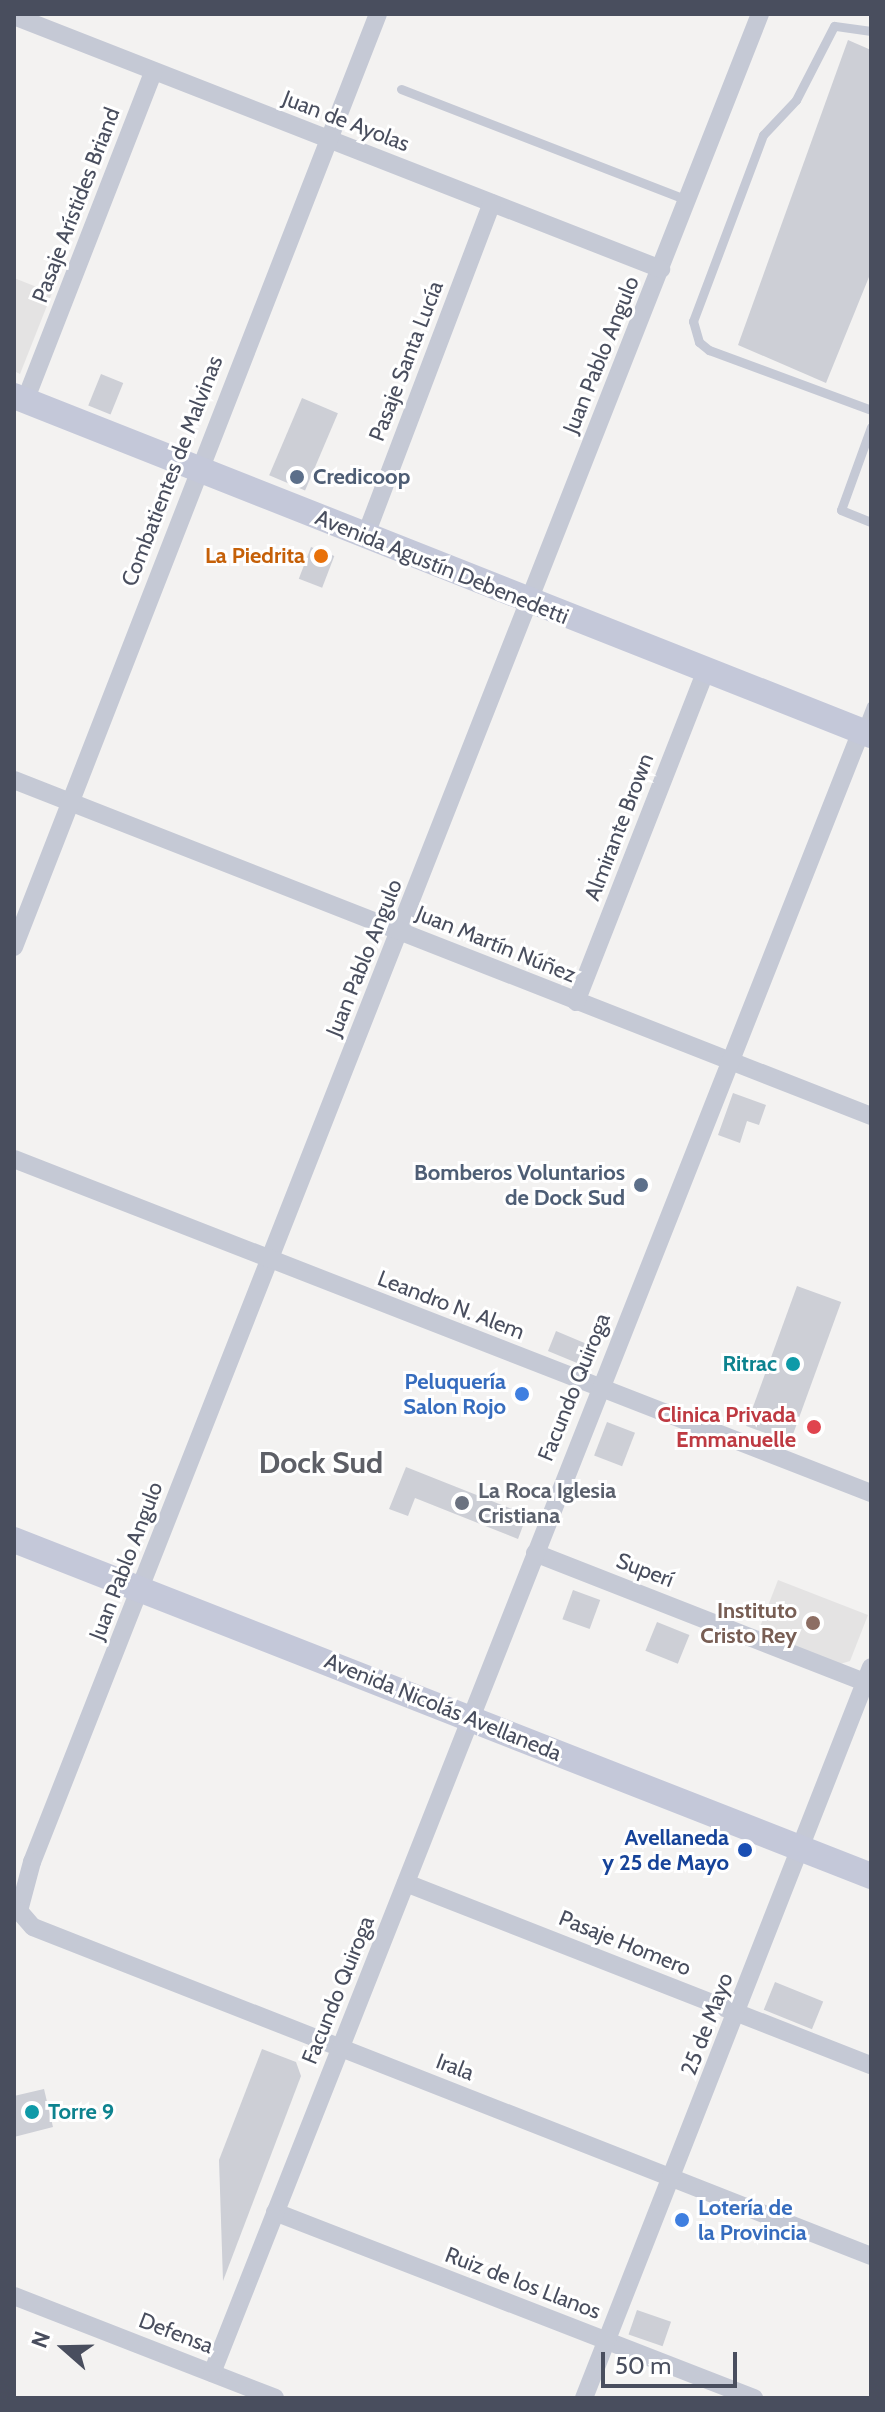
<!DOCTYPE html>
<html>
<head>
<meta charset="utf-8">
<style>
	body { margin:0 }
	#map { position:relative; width:885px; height:2412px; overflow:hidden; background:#f3f2f1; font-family:Cabin,sans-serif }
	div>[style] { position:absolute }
	.education>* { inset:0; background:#e4e3e3 }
	.building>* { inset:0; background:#cdcfd6; transform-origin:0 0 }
	.service>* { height:9px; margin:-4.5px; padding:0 4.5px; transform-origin:4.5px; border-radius:4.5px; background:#c5c9d5 }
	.minor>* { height:18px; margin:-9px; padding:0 9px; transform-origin:9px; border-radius:9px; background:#c5c9d5 }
	.secondary>* { height:26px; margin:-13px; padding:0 13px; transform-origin:13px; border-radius:13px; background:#c4c8d9 }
	.dots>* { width:22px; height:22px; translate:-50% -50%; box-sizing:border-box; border:4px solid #fff; border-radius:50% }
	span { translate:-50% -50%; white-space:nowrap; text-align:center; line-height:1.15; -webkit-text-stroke:6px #fff; paint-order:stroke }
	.street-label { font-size:22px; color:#494e5e }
	.service-label { font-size:22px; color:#4e5e75; font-weight:700 }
	.left { translate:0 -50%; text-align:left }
	.right { translate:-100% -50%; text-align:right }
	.food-label { font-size:22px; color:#c56008; font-weight:700 }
	.culture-label { font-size:22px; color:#0d838f; font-weight:700 }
	.shop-label { font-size:22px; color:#366cbe; font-weight:700 }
	.health-label { font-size:22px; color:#be3a42; font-weight:700 }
	.worship-label { font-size:22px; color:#5b616d; font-weight:700 }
	.education-label { font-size:22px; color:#785e54; font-weight:700 }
	.transit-label { font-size:22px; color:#164399; font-weight:700 }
	.district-label { font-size:30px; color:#5d5f66; font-weight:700 }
	.frame { position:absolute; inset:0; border:16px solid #494e5e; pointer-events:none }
	.north { position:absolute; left:24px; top:2308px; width:80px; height:80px; -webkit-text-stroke:6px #fff; paint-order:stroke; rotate:290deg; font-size:22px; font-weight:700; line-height:32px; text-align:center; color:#494e5e }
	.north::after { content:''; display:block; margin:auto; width:28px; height:36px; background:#494e5e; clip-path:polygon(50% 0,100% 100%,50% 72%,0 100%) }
	.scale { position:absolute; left:601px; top:2352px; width:136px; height:36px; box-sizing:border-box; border:4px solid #494e5e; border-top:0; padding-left:10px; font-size:24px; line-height:28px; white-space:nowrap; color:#494e5e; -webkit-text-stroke:6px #fff; paint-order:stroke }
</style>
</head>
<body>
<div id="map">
	<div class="education">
		<div style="clip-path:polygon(14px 278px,52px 293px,20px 374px,14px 371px)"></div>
		<div style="clip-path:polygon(778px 1580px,868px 1615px,850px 1661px,840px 1664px,758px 1632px)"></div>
	</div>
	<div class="building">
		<div style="clip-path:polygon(848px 40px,871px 50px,871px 272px,826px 383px,738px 345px)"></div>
		<div style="left:101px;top:374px;width:24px;height:34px;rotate:22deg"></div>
		<div style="left:302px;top:398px;width:39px;height:84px;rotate:23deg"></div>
		<div style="left:311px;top:547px;width:25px;height:34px;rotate:21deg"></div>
		<div style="clip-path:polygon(733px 1093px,766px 1105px,759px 1125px,747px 1121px,740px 1143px,718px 1135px)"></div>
		<div style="left:797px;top:1286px;width:47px;height:149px;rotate:20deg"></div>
		<div style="clip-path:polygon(556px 1331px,594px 1347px,589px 1359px,577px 1363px,548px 1351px)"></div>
		<div style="left:607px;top:1422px;width:30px;height:36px;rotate:21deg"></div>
		<div style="clip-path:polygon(406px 1467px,527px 1515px,518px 1539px,415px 1498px,408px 1516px,389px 1509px)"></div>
		<div style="left:573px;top:1590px;width:29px;height:31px;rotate:20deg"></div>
		<div style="left:657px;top:1622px;width:35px;height:31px;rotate:22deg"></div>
		<div style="left:775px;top:1982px;width:52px;height:30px;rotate:22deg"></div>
		<div style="clip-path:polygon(262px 2049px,296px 2062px,301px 2076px,223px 2281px,219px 2160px)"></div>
		<div style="clip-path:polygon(44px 2089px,53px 2127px,14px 2137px,14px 2096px)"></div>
		<div style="left:637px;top:2310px;width:36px;height:26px;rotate:19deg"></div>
	</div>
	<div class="service">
		<div style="left:871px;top:31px;width:37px;rotate:-172deg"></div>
		<div style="left:834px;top:26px;width:83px;rotate:117.2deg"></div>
		<div style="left:796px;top:100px;width:48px;rotate:133.3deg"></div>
		<div style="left:763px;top:135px;width:199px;rotate:110.6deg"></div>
		<div style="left:693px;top:321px;width:22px;rotate:74deg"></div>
		<div style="left:699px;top:342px;width:13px;rotate:39deg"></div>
		<div style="left:709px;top:350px;width:173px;rotate:20.3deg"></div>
		<div style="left:401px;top:89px;width:307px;rotate:21.2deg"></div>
		<div style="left:871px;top:427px;width:88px;rotate:109.9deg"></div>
		<div style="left:841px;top:510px;width:32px;rotate:22deg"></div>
		<div style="left:862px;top:729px;width:25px;rotate:-69deg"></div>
	</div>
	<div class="minor">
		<div style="left:760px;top:14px;width:1986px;rotate:111.5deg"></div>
		<div style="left:32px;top:1862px;width:51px;rotate:104.9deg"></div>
		<div style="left:19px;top:1911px;width:21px;rotate:49deg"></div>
		<div style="left:33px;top:1927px;width:900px;rotate:21.44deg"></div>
		<div style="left:14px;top:16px;width:695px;rotate:21.36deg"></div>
		<div style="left:25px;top:401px;width:353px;rotate:-68.7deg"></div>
		<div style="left:365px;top:537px;width:357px;rotate:-69.2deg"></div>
		<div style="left:14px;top:780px;width:921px;rotate:21.41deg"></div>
		<div style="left:14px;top:947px;width:1001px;rotate:-68.69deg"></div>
		<div style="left:576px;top:1002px;width:356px;rotate:-68.6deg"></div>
		<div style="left:14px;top:1159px;width:920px;rotate:21.29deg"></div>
		<div style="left:535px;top:1553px;width:361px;rotate:21.4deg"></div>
		<div style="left:406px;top:1883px;width:499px;rotate:21.4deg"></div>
		<div style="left:275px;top:2212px;width:514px;rotate:21.22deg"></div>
		<div style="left:14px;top:2296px;width:280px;rotate:21.3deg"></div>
		<div style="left:212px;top:2373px;width:1766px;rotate:-68.43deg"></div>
		<div style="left:584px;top:2398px;width:785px;rotate:-68.56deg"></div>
	</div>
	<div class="secondary">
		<div style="left:14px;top:396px;width:922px;rotate:21.58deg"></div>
		<div style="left:14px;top:1540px;width:921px;rotate:21.41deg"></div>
	</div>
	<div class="dots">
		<div style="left:297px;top:477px;background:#5c6f8a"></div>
		<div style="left:321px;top:556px;background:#e8710a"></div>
		<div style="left:641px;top:1185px;background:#5c6f8a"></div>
		<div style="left:793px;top:1364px;background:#0f9aa8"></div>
		<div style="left:522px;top:1394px;background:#3f7fe0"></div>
		<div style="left:814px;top:1427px;background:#e0444e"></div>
		<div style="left:462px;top:1503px;background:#6b7280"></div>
		<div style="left:813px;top:1623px;background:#8d6e63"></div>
		<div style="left:745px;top:1850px;background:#1a4fb4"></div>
		<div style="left:32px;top:2112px;background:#0f9aa8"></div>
		<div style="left:682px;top:2220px;background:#3f7fe0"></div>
	</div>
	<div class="street-label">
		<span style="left:346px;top:121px;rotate:21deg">Juan de Ayolas</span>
		<span style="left:76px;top:205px;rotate:-69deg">Pasaje Arístides Briand</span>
		<span style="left:601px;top:355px;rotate:-68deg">Juan Pablo Angulo</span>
		<span style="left:406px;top:361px;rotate:-69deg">Pasaje Santa Lucía</span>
		<span style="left:172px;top:471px;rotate:-69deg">Combatientes de Malvinas</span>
		<span style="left:442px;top:567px;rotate:22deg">Avenida Agustín Debenedetti</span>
		<span style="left:619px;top:827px;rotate:-69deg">Almirante Brown</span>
		<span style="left:496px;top:944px;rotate:22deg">Juan Martín Núñez</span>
		<span style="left:364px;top:958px;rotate:-68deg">Juan Pablo Angulo</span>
		<span style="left:451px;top:1305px;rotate:21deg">Leandro N. Alem</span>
		<span style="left:574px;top:1387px;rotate:-68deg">Facundo Quiroga</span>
		<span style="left:126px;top:1561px;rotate:-69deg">Juan Pablo Angulo</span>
		<span style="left:645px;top:1570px;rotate:21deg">Superí</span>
		<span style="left:443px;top:1707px;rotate:22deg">Avenida Nicolás Avellaneda</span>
		<span style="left:625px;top:1943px;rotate:22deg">Pasaje Homero</span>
		<span style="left:338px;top:1990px;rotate:-68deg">Facundo Quiroga</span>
		<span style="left:707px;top:2024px;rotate:-69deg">25 de Mayo</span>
		<span style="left:455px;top:2067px;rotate:21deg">Irala</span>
		<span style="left:523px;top:2283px;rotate:21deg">Ruiz de los Llanos</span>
		<span style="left:176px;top:2333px;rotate:21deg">Defensa</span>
	</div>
	<div class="service-label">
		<span class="left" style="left:313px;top:477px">Credicoop</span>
		<span class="right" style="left:625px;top:1185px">Bomberos Voluntarios<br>de Dock Sud</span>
	</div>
	<div class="food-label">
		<span class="right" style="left:305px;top:556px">La Piedrita</span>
	</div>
	<div class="culture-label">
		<span class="right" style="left:777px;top:1364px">Ritrac</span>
		<span class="left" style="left:48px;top:2112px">Torre 9</span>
	</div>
	<div class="shop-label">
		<span class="right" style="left:506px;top:1394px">Peluquería<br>Salon Rojo</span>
		<span class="left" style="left:698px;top:2220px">Lotería de<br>la Provincia</span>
	</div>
	<div class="health-label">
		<span class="right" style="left:796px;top:1427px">Clinica Privada<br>Emmanuelle</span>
	</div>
	<div class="worship-label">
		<span class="left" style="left:478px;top:1503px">La Roca Iglesia<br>Cristiana</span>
	</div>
	<div class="education-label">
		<span class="right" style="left:797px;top:1623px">Instituto<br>Cristo Rey</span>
	</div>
	<div class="transit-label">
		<span class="right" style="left:729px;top:1850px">Avellaneda<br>y 25 de Mayo</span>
	</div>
	<div class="district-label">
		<span style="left:321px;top:1463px">Dock Sud</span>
	</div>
	<div class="frame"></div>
	<div class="north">N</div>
	<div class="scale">50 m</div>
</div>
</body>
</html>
